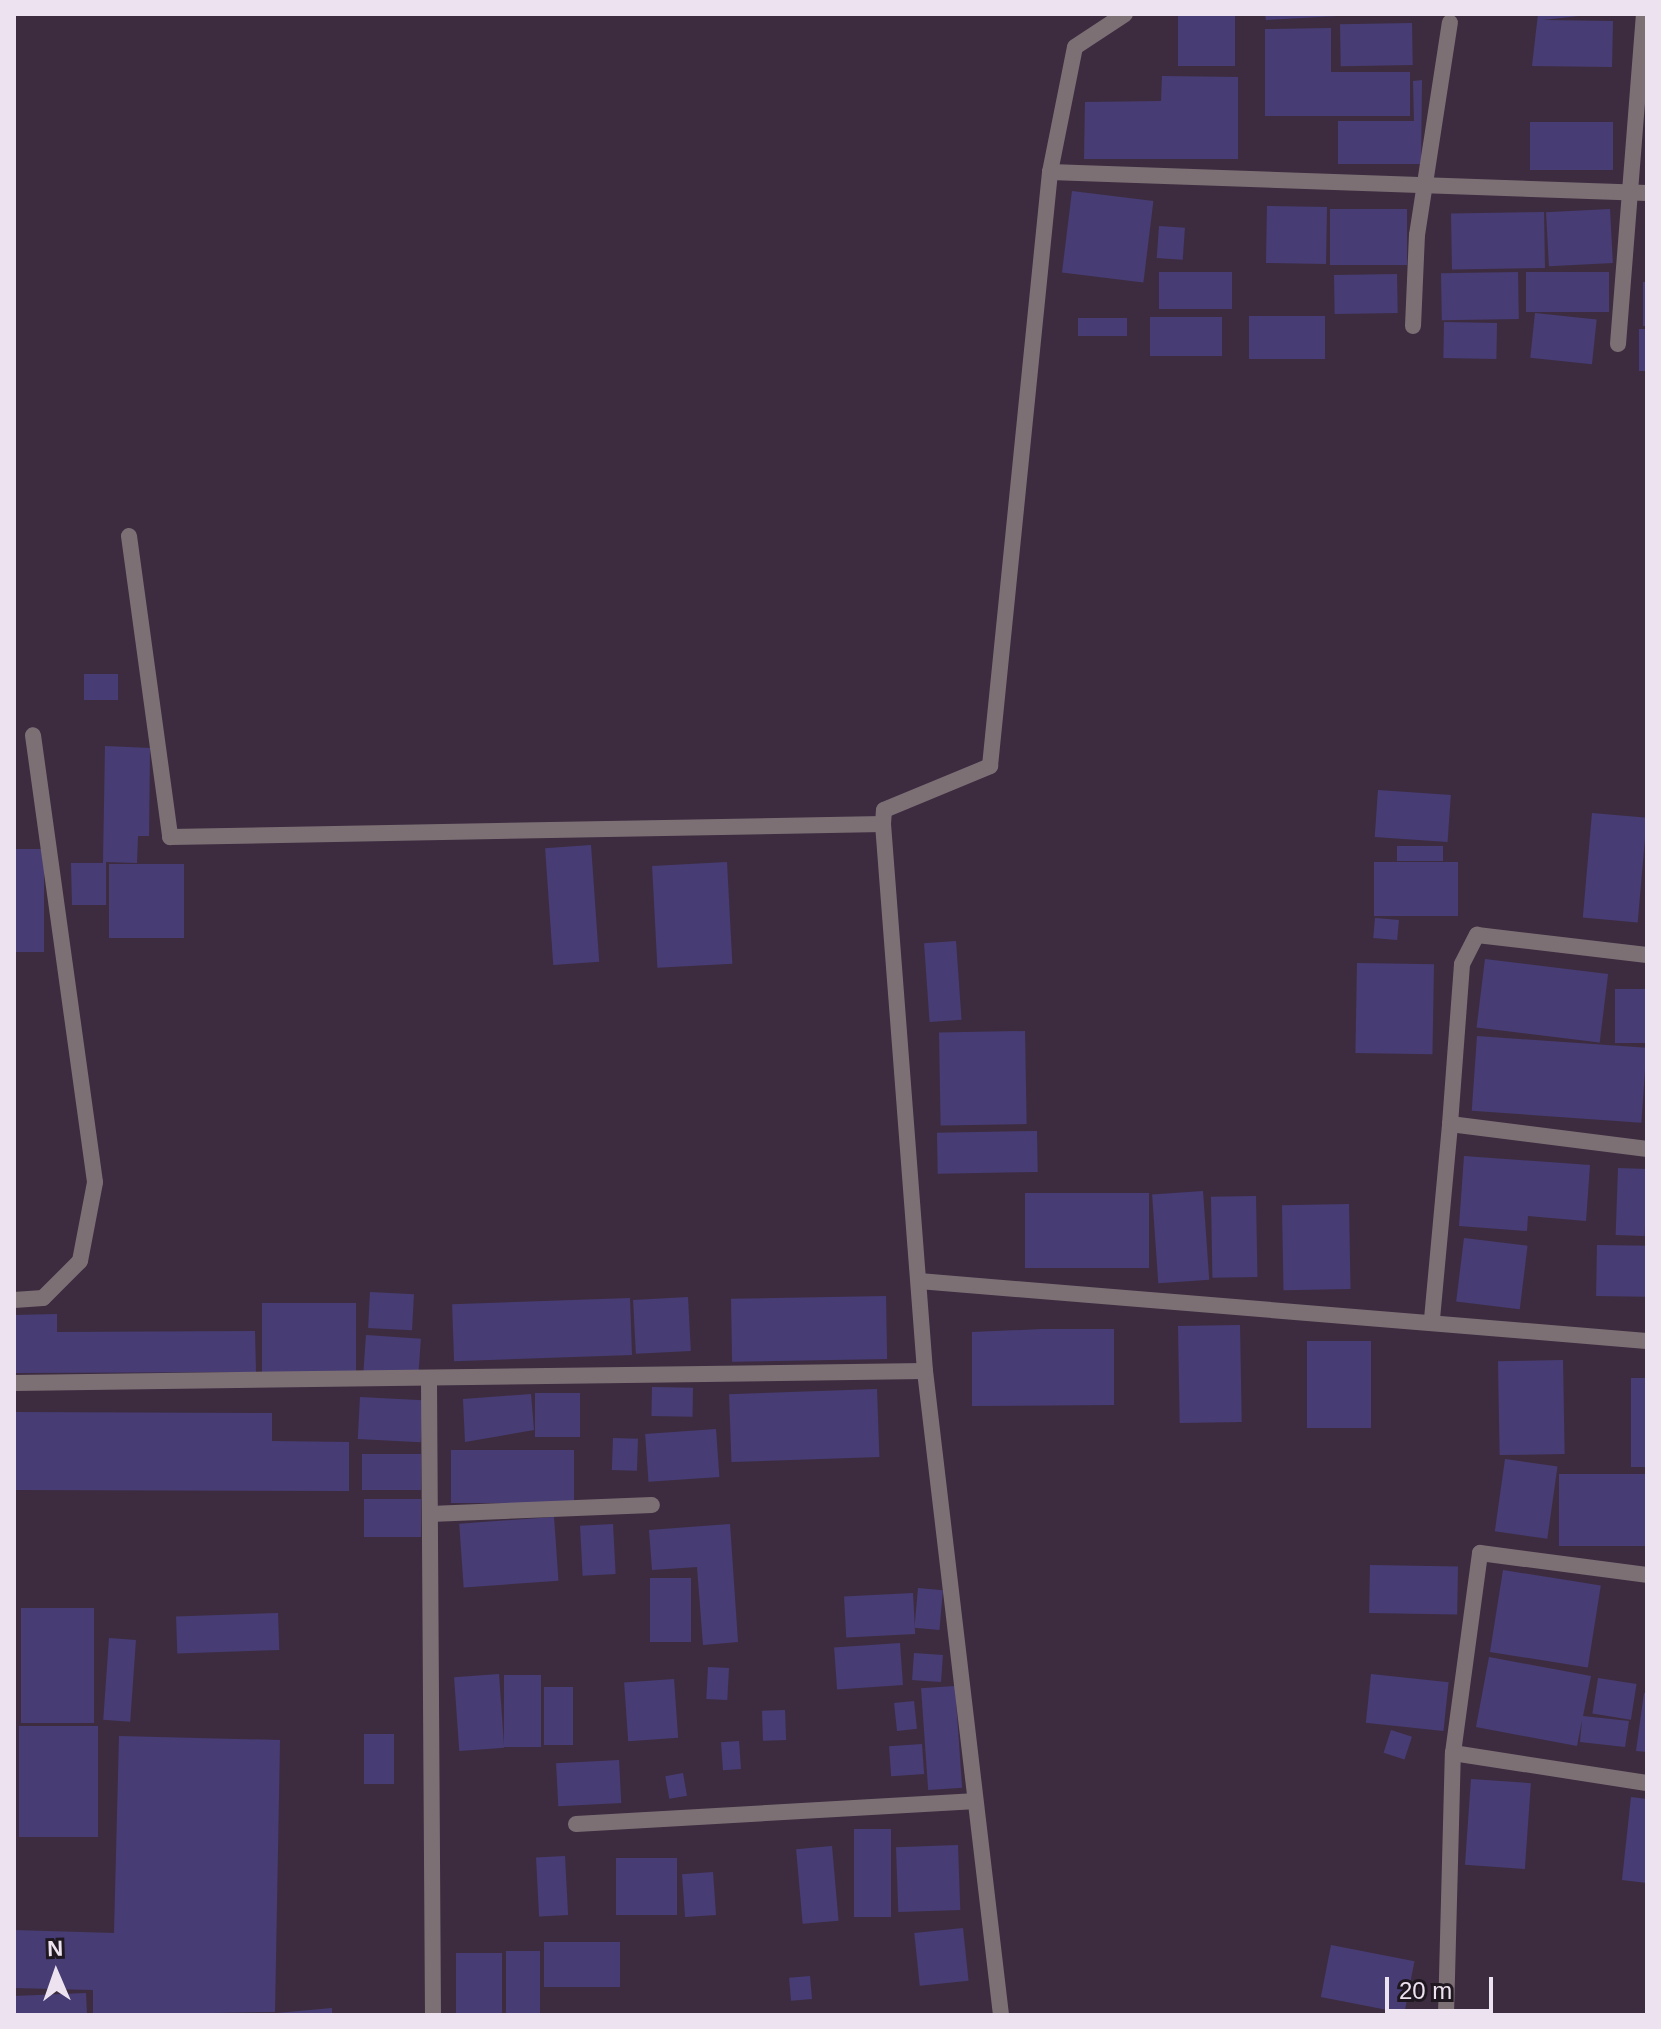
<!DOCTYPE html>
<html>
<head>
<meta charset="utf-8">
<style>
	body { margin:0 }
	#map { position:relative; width:1661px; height:2029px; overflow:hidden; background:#3d2c40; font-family:Arial,sans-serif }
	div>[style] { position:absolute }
	.building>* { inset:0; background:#473d74; transform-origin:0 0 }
	.minor>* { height:16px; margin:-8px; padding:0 8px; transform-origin:8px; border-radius:8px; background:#7d7075 }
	span { translate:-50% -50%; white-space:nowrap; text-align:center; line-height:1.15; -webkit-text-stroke:8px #1f1821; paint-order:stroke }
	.frame { position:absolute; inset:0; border:16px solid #ede2ef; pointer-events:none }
	.north { position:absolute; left:16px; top:1933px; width:80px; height:80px; -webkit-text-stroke:6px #1f1821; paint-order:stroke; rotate:358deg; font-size:22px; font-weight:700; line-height:32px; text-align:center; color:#ede2ef }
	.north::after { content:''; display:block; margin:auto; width:28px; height:36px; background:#ede2ef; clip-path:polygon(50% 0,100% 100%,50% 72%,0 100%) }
	.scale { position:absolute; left:1385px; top:1977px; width:108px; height:36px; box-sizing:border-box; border:4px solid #ede2ef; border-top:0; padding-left:10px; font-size:24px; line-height:28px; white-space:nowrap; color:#ede2ef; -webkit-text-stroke:6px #1f1821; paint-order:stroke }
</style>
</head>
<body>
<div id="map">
	<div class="building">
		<div style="left:1178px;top:14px;width:57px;height:52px"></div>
		<div style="clip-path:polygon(1265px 14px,1337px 14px,1337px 16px,1266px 20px)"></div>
		<div style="clip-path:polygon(1538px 14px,1596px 14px,1543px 20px,1613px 21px,1612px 67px,1532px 66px)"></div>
		<div style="left:1412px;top:23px;width:42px;height:72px;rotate:89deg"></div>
		<div style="clip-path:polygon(1331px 28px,1331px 72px,1410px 72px,1410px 116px,1265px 116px,1265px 29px)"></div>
		<div style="clip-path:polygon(1162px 76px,1238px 77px,1238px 159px,1084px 159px,1085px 102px,1161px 101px)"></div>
		<div style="clip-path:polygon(1422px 80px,1421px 164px,1338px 164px,1338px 121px,1414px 121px,1413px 81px)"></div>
		<div style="left:1530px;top:122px;width:83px;height:48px"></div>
		<div style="left:1072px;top:191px;width:82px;height:82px;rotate:7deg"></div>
		<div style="left:1267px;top:206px;width:60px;height:57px;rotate:1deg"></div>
		<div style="left:1330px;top:209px;width:77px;height:56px"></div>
		<div style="left:1610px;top:209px;width:54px;height:64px;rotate:87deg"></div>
		<div style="left:1544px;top:212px;width:56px;height:93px;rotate:89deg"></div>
		<div style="left:1159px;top:226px;width:26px;height:32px;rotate:4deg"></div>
		<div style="left:1159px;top:272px;width:73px;height:37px"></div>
		<div style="left:1518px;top:272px;width:47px;height:77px;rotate:89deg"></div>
		<div style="left:1526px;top:272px;width:83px;height:40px"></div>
		<div style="left:1397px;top:274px;width:39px;height:63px;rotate:89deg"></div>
		<div style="left:1643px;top:282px;width:4px;height:44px"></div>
		<div style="left:1535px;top:313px;width:62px;height:45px;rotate:6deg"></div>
		<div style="left:1325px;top:316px;width:43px;height:76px;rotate:90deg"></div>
		<div style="left:1150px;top:317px;width:72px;height:39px"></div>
		<div style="left:1078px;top:318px;width:49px;height:18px"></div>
		<div style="left:1444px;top:322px;width:53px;height:36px;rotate:1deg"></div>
		<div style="left:1639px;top:329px;width:8px;height:42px"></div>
		<div style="left:84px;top:674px;width:34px;height:26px"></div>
		<div style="clip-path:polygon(105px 746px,150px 748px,149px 836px,138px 836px,137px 863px,106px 862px,106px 905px,72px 905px,71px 863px,103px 863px)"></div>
		<div style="left:1378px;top:790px;width:73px;height:47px;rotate:4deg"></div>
		<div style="left:1592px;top:813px;width:55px;height:105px;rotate:5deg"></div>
		<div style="left:591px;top:845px;width:117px;height:46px;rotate:86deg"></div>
		<div style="left:1397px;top:846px;width:46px;height:15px"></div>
		<div style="left:14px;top:849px;width:30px;height:103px"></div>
		<div style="left:727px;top:862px;width:102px;height:75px;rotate:87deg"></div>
		<div style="left:1374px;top:862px;width:84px;height:54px"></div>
		<div style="left:184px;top:864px;width:74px;height:75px;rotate:90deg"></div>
		<div style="left:1375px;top:918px;width:24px;height:20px;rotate:5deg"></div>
		<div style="left:956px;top:941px;width:79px;height:32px;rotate:86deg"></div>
		<div style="left:1485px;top:959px;width:124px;height:69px;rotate:7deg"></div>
		<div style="left:1357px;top:963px;width:77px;height:90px;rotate:1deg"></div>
		<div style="left:1615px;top:989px;width:32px;height:54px"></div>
		<div style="left:1025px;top:1031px;width:93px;height:86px;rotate:89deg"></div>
		<div style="left:1477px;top:1036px;width:170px;height:75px;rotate:4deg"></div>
		<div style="left:1037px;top:1131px;width:41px;height:100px;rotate:89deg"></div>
		<div style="clip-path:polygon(1464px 1156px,1590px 1165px,1586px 1221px,1528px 1216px,1527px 1231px,1459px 1226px)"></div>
		<div style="left:1618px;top:1168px;width:29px;height:67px;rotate:2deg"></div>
		<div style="left:1203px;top:1191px;width:89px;height:51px;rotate:86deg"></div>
		<div style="left:1025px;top:1193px;width:124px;height:75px"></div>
		<div style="left:1256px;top:1196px;width:81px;height:45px;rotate:89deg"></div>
		<div style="left:1349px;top:1204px;width:85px;height:67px;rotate:89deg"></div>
		<div style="left:1464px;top:1238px;width:64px;height:64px;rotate:7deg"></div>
		<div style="left:1597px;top:1245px;width:50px;height:51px;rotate:1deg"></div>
		<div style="left:370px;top:1292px;width:44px;height:36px;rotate:3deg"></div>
		<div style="left:886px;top:1296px;width:63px;height:155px;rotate:89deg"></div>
		<div style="left:688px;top:1297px;width:54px;height:55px;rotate:87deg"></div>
		<div style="left:630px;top:1298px;width:57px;height:178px;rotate:88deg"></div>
		<div style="left:262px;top:1303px;width:94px;height:71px"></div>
		<div style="clip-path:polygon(57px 1314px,57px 1332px,255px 1331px,256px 1372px,14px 1373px,14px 1315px)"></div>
		<div style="left:1240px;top:1325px;width:97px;height:62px;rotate:89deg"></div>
		<div style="clip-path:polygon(1043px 1329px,1114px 1329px,1114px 1405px,972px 1406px,972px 1332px)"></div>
		<div style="left:366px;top:1335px;width:55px;height:39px;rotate:4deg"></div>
		<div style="left:1307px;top:1341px;width:64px;height:87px"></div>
		<div style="left:1563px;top:1360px;width:94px;height:65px;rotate:89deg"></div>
		<div style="left:1631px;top:1378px;width:16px;height:89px"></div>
		<div style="left:652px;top:1387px;width:41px;height:29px;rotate:1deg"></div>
		<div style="left:877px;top:1389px;width:68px;height:148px;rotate:88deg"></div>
		<div style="left:580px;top:1393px;width:44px;height:45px;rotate:90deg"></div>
		<div style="clip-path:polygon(531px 1394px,534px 1430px,465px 1442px,463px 1399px)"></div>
		<div style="left:360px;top:1397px;width:63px;height:42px;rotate:3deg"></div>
		<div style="clip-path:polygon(14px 1412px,272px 1413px,272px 1441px,349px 1442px,349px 1491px,14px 1490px)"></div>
		<div style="left:716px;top:1429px;width:48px;height:71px;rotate:86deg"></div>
		<div style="left:613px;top:1438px;width:25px;height:32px;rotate:2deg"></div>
		<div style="left:451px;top:1450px;width:123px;height:53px"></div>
		<div style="left:362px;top:1454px;width:59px;height:36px"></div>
		<div style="left:1505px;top:1459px;width:53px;height:73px;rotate:8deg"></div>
		<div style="left:1647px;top:1474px;width:72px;height:88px;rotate:90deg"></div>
		<div style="left:421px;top:1499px;width:38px;height:57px;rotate:90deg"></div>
		<div style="left:554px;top:1517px;width:64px;height:95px;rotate:86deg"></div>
		<div style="left:613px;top:1524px;width:50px;height:33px;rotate:87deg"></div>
		<div style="clip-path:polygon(730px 1524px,738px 1642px,703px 1645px,697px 1567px,652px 1570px,649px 1530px)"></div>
		<div style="left:1370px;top:1565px;width:88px;height:48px;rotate:1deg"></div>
		<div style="left:1503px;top:1570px;width:99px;height:83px;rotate:9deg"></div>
		<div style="left:691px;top:1578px;width:64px;height:41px;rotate:90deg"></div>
		<div style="left:918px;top:1588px;width:25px;height:40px;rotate:5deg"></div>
		<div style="left:913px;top:1593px;width:41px;height:69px;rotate:87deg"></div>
		<div style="left:21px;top:1608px;width:73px;height:115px"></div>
		<div style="left:278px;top:1613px;width:37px;height:102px;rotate:88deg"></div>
		<div style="left:109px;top:1638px;width:27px;height:82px;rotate:4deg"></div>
		<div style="left:900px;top:1643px;width:42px;height:66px;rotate:86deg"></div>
		<div style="left:914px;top:1653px;width:29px;height:27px;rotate:4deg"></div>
		<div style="clip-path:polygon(1489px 1657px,1591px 1676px,1583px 1716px,1629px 1721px,1625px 1747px,1580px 1742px,1582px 1720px,1577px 1746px,1476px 1727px)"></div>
		<div style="left:708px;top:1667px;width:21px;height:32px;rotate:3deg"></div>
		<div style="left:499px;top:1674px;width:74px;height:45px;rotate:86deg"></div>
		<div style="left:1371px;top:1674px;width:78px;height:49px;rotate:6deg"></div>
		<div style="left:504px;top:1675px;width:37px;height:72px"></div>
		<div style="left:1598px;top:1678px;width:39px;height:36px;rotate:9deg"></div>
		<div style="left:674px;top:1679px;width:59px;height:50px;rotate:86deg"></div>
		<div style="left:955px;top:1686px;width:102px;height:34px;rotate:86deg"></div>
		<div style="left:544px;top:1687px;width:29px;height:58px"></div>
		<div style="clip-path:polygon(1644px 1693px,1647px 1693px,1647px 1752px,1636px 1751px)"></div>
		<div style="left:914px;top:1701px;width:28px;height:20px;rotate:84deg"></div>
		<div style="left:785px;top:1710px;width:30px;height:23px;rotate:88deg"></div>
		<div style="left:19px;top:1726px;width:79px;height:111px"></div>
		<div style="left:1391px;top:1730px;width:22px;height:24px;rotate:18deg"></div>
		<div style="left:364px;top:1734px;width:30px;height:50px"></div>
		<div style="clip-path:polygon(119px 1736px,280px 1740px,275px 2012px,93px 2015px,93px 1990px,14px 1988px,14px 1930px,114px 1933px)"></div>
		<div style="left:739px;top:1741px;width:28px;height:18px;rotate:86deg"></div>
		<div style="left:922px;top:1744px;width:30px;height:33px;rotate:86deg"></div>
		<div style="left:619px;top:1760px;width:43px;height:63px;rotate:87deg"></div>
		<div style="left:683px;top:1773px;width:23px;height:18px;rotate:80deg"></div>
		<div style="left:1471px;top:1779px;width:60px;height:86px;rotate:4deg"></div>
		<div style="clip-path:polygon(1631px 1797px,1647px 1799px,1647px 1883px,1622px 1880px)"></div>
		<div style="left:891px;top:1829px;width:88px;height:37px;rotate:90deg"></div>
		<div style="left:958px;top:1845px;width:65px;height:62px;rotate:88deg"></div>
		<div style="left:832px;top:1846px;width:75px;height:36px;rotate:85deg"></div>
		<div style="left:565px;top:1856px;width:59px;height:29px;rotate:87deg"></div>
		<div style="left:616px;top:1858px;width:61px;height:57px"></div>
		<div style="left:713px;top:1872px;width:43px;height:31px;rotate:86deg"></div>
		<div style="left:963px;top:1928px;width:53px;height:49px;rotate:84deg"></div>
		<div style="left:544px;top:1942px;width:76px;height:45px"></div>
		<div style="left:1331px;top:1945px;width:85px;height:53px;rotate:11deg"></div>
		<div style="left:506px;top:1951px;width:34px;height:64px"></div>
		<div style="left:456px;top:1953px;width:46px;height:62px"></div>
		<div style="left:810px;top:1976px;width:23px;height:21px;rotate:85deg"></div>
		<div style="clip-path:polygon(86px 1993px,87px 2015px,14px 2015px,14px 1996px)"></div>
		<div style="clip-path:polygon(332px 2008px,332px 2015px,277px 2015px,277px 2013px)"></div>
	</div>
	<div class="minor">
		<div style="left:1050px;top:172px;width:127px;rotate:-78.7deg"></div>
		<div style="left:1075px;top:47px;width:60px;rotate:-33.4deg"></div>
		<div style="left:1413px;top:326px;width:91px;rotate:-87.5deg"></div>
		<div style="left:1417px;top:235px;width:215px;rotate:-81.2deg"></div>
		<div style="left:1618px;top:344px;width:331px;rotate:-85.5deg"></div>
		<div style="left:129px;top:536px;width:304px;rotate:82.2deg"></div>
		<div style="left:170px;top:837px;width:713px;rotate:-1.04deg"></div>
		<div style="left:1450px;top:1124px;width:160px;rotate:-85.7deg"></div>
		<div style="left:1462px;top:964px;width:33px;rotate:-63deg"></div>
		<div style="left:1477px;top:935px;width:171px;rotate:6.7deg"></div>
		<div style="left:919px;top:1281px;width:730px;rotate:4.71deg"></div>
		<div style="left:14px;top:1300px;width:29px;rotate:-4deg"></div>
		<div style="left:43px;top:1298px;width:52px;rotate:-45deg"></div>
		<div style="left:80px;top:1261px;width:80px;rotate:-79.2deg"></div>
		<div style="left:95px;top:1182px;width:451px;rotate:-97.9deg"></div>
		<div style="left:1432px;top:1319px;width:196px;rotate:-84.7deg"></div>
		<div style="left:1450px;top:1124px;width:199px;rotate:7.2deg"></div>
		<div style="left:429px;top:1381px;width:634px;rotate:89.64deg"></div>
		<div style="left:14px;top:1383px;width:911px;rotate:-0.75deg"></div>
		<div style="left:430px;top:1514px;width:222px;rotate:-2.3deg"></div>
		<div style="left:1453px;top:1753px;width:196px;rotate:8.8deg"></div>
		<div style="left:576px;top:1824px;width:397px;rotate:-3.3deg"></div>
		<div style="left:1001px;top:2015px;width:648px;rotate:-96.73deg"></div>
		<div style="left:925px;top:1371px;width:549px;rotate:-94.39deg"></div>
		<div style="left:883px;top:824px;width:14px;rotate:-86deg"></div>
		<div style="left:884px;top:810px;width:115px;rotate:-22.5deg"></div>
		<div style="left:990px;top:766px;width:597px;rotate:-84.23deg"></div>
		<div style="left:1050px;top:172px;width:597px;rotate:2.01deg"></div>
		<div style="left:1446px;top:2015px;width:262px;rotate:-88.5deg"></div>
		<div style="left:1453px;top:1753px;width:202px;rotate:-82.3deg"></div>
		<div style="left:1480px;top:1553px;width:168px;rotate:7.5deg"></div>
	</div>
	<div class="frame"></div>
	<div class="north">N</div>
	<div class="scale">20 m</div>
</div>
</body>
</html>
